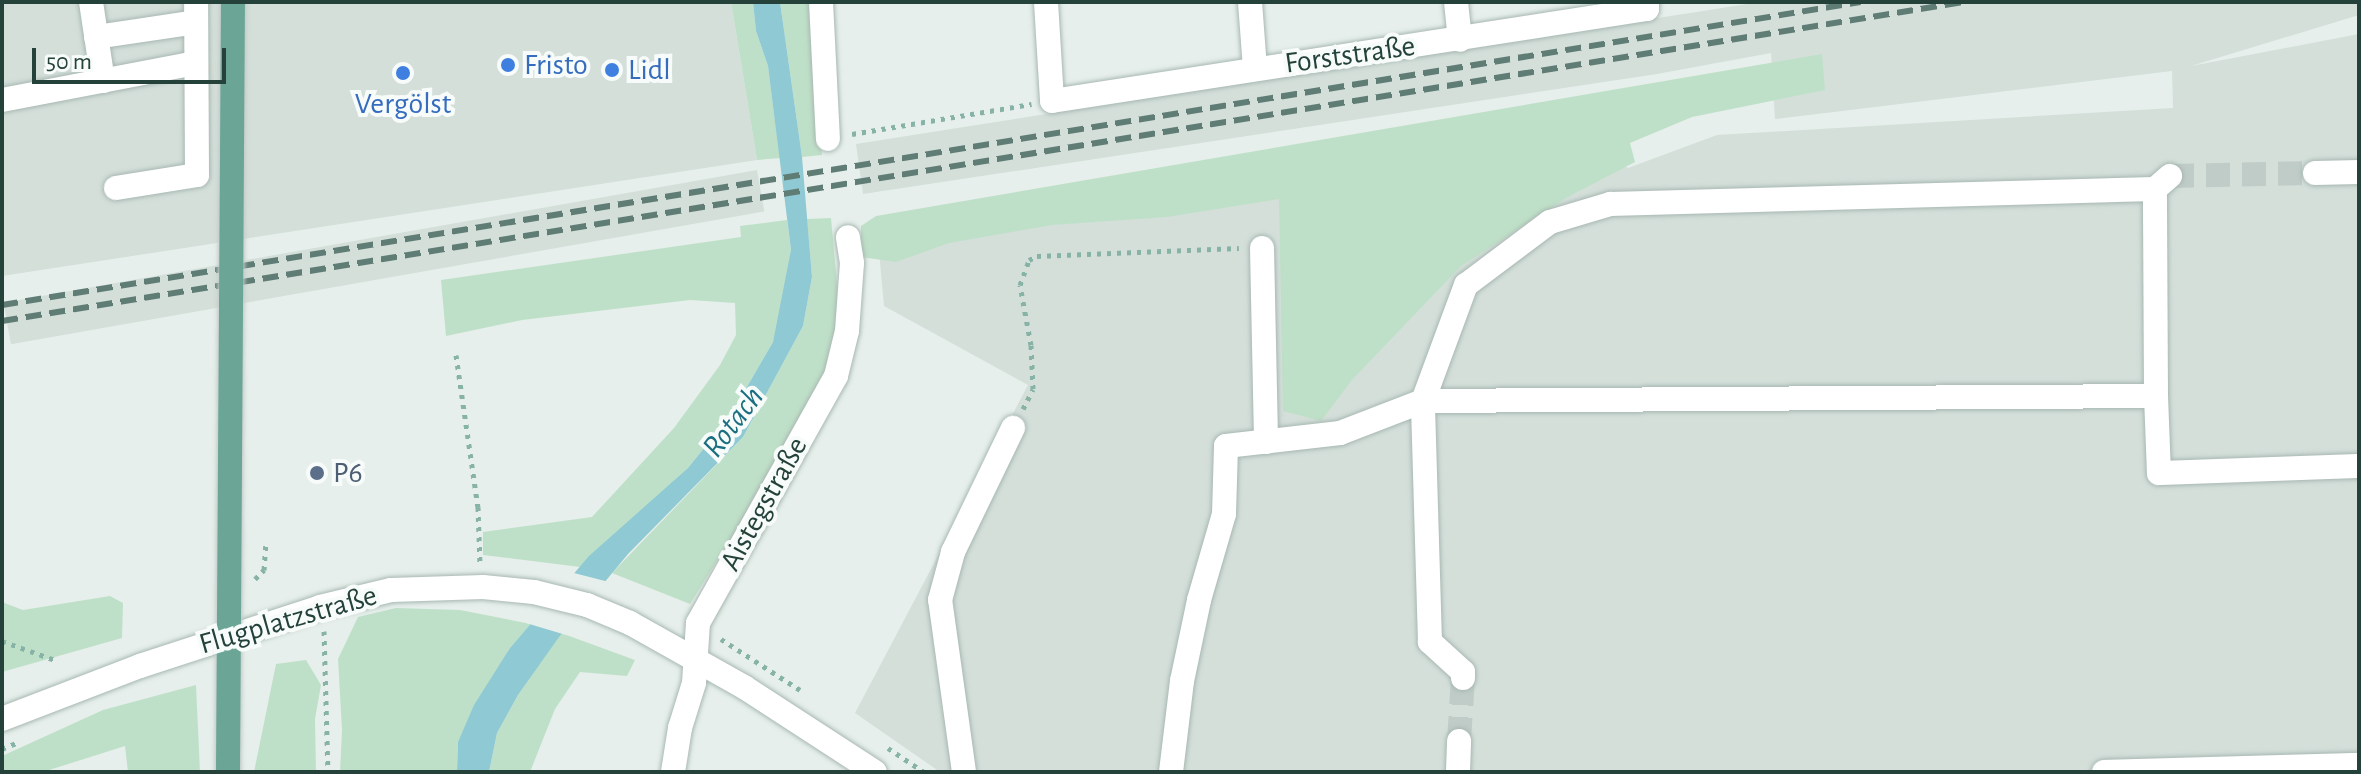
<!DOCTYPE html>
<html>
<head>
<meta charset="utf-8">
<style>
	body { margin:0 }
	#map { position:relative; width:2361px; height:774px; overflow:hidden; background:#e6efeb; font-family:"Alegreya Sans",sans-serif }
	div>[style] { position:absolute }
	.built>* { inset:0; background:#d4dfda; transform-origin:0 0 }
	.green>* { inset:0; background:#bfe0c8 }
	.water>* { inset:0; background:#8ec9d4 }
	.pier>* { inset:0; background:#e6efeb }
	.minor-tunnel>* { height:24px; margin-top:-12px; transform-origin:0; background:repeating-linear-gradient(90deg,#bfccc8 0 24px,transparent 0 36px) }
	.path>* { height:5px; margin-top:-2.5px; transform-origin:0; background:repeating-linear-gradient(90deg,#86b3a5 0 4px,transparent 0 10px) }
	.roads { filter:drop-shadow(0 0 2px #a8b8b2) drop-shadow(0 0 2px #a8b8b2) }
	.minor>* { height:24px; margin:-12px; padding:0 12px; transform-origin:12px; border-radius:12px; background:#fff }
	.rail>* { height:6px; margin-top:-3px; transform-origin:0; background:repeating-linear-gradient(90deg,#5f7d75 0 16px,transparent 0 24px) }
	.bridges { filter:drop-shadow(0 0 2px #c2cac8) drop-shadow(0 0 2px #c2cac8) }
	.major-bridge>* { height:24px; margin:-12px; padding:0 12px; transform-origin:12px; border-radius:12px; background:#6aa596 }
	.dots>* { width:22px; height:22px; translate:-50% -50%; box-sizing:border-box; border:4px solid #f7fbf9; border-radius:50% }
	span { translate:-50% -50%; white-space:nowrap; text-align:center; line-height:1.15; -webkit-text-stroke:8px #f7fbf9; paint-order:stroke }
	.street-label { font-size:30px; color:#24423a }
	.shop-label { font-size:30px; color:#366cbe }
	.left { translate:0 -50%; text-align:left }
	.service-label { font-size:30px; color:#4e5e75 }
	.water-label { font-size:32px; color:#1c6f80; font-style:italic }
	.frame { position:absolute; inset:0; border:4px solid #24423a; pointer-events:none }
	.scale { position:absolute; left:32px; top:48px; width:194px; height:36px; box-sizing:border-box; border:4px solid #24423a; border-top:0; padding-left:10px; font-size:24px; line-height:28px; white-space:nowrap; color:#24423a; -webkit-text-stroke:6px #f7fbf9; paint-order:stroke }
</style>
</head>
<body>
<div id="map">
	<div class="built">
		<div style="clip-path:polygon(2px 2px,731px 2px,757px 160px,2px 276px)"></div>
		<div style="clip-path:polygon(1760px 2px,2359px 2px,2359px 15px,2191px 66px,2359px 34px,2359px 772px,940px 772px,855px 713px,1028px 385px,884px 306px,878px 240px,1602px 149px,1628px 168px,1717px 135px,2173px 108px,2172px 71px,1775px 119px,1771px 53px,1657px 74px,863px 194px,856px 144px)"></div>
		<div style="left:757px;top:170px;width:42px;height:765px;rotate:80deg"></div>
	</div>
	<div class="green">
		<div style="clip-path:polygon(731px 2px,753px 2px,756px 31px,768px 66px,780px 158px,757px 160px)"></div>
		<div style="clip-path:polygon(780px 2px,815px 2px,822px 155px,802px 157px)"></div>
		<div style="clip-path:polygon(1822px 54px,1825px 90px,1692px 117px,1630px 143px,1635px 162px,1566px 198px,1461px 266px,1352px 380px,1321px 421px,1283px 411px,1279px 199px,1167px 217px,1052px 225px,949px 243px,896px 262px,861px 257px,861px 226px,876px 216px)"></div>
		<div style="clip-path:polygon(831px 218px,841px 328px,820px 389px,777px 464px,690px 604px,612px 573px,743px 437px,803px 326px,812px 277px,807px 219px)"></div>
		<div style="clip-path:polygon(787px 220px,791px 250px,788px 279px,773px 342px,730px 416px,688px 468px,580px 567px,483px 555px,483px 532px,592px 517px,674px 428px,720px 365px,736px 335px,735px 303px,690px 300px,522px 320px,446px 336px,441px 280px,741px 237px,740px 226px)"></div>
		<div style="clip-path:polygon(110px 596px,123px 603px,122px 638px,2px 672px,2px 602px,23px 610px)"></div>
		<div style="clip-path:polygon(396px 608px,460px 610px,531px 624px,510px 648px,458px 742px,457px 772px,340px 772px,342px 730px,338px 659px,358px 617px)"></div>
		<div style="clip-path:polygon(561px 633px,635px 660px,627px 676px,580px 672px,555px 709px,530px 772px,489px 772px,497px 733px,518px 695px)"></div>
		<div style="clip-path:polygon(306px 660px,321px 685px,315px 719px,316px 772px,254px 772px,276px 664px)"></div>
		<div style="clip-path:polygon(196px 685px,200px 772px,128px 772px,125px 746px,43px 772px,2px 772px,2px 756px,103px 710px)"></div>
	</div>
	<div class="water">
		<div style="clip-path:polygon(753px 2px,780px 2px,802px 157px,812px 277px,803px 326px,743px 437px,628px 554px,559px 637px,518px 695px,497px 733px,489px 772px,457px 772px,458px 742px,474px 705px,510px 648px,589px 556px,688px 468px,730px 416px,773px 342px,791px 250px,768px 66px,756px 31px)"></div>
	</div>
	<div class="pier">
		<div style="clip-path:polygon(570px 572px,609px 582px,566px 635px,526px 623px)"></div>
	</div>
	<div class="minor-tunnel">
		<div style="left:2170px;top:176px;width:145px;rotate:-1.2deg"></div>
		<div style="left:1459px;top:741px;width:63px;rotate:-86.4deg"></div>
	</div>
	<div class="path">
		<div style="left:852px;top:134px;width:182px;rotate:-9.5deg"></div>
		<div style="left:456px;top:355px;width:154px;rotate:81.8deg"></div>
		<div style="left:478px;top:507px;width:57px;rotate:88deg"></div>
		<div style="left:1023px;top:409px;width:22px;rotate:-63deg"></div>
		<div style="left:1033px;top:389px;width:44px;rotate:-92.6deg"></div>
		<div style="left:1031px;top:345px;width:61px;rotate:-100.4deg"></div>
		<div style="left:1020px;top:285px;width:27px;rotate:-70deg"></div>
		<div style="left:1029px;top:260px;width:9px;rotate:-27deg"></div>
		<div style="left:1037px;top:256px;width:202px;rotate:-2.3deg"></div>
		<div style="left:255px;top:579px;width:13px;rotate:-45deg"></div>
		<div style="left:264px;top:570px;width:26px;rotate:-86deg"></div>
		<div style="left:324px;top:631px;width:141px;rotate:88.4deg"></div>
		<div style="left:721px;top:639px;width:94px;rotate:32.8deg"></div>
		<div style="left:2px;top:641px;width:59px;rotate:19.7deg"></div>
		<div style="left:888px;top:748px;width:43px;rotate:33.7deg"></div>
		<div style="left:2px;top:749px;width:15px;rotate:-23deg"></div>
	</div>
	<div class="roads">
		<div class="minor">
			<div style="left:91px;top:2px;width:80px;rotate:81.4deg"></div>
			<div style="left:821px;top:2px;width:137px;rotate:87.1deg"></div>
			<div style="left:1046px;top:2px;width:99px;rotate:86.5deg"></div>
			<div style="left:1052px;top:101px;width:602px;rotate:-8.79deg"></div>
			<div style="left:1647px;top:9px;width:7px;rotate:-90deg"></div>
			<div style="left:1250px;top:2px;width:67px;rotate:85.7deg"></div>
			<div style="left:1456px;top:2px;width:38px;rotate:84deg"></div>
			<div style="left:96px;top:37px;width:101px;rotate:-8.5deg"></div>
			<div style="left:2px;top:100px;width:197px;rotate:-10.8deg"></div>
			<div style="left:2315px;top:173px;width:44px;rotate:-1.3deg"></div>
			<div style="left:116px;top:188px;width:82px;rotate:-9.1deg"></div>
			<div style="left:197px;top:175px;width:173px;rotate:-90.3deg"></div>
			<div style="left:1262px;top:248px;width:194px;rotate:88.8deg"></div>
			<div style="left:2156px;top:396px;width:77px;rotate:87.8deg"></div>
			<div style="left:2159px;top:473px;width:200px;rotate:-2deg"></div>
			<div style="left:1463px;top:678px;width:6px;rotate:-90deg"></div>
			<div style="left:1463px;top:672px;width:45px;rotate:-137.7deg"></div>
			<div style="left:1430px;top:642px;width:241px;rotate:-91.7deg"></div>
			<div style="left:1423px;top:401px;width:124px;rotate:-69.7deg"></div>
			<div style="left:1466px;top:285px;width:105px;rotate:-36.9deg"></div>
			<div style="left:1550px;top:222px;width:63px;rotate:-16.7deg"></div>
			<div style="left:1610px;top:204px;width:545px;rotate:-1.58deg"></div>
			<div style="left:2155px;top:189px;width:20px;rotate:-41deg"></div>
			<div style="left:2px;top:719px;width:148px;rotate:-21deg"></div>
			<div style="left:140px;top:666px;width:189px;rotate:-18.1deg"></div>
			<div style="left:320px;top:607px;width:73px;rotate:-13.5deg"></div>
			<div style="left:391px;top:590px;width:92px;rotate:-1.9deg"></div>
			<div style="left:483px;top:587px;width:51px;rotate:5.6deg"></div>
			<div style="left:534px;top:592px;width:55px;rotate:13.8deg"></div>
			<div style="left:587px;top:605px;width:47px;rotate:22.7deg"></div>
			<div style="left:630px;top:623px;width:131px;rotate:29.3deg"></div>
			<div style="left:744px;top:687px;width:156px;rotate:33deg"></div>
			<div style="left:673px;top:772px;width:45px;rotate:-81deg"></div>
			<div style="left:680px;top:728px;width:47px;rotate:-72.7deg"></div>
			<div style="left:694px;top:683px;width:60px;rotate:-86.2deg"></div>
			<div style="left:698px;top:623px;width:283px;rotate:-60.8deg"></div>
			<div style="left:836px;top:376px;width:46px;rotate:-76.3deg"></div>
			<div style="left:847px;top:331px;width:68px;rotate:-85.8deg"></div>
			<div style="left:852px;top:263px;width:26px;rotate:-99deg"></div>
			<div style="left:964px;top:772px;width:174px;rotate:-97.9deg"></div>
			<div style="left:940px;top:600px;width:50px;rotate:-74.8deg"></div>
			<div style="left:953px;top:552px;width:138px;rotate:-64.2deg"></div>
			<div style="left:1171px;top:772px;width:92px;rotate:-83.1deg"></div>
			<div style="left:1182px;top:681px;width:83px;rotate:-78.1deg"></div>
			<div style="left:1199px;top:600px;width:90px;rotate:-73.8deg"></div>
			<div style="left:1224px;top:514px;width:68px;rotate:-88.3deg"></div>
			<div style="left:1226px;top:446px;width:115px;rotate:-6.5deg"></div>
			<div style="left:1340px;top:433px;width:89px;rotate:-21.1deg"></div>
			<div style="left:1423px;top:401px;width:733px;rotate:-0.39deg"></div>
			<div style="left:2156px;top:396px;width:207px;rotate:-90.3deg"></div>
			<div style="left:1458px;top:772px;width:31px;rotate:-88deg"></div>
			<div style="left:2104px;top:772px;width:255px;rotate:-1.6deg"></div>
		</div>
	</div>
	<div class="rail">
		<div style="left:2px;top:305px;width:1883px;rotate:-9.26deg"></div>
		<div style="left:2px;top:321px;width:1987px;rotate:-9.24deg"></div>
	</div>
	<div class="bridges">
		<div class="major-bridge">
			<div style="left:228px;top:772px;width:770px;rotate:-89.63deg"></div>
		</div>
	</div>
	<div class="dots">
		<div style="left:508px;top:65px;background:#3f7fe0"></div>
		<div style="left:612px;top:70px;background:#3f7fe0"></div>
		<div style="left:403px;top:73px;background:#3f7fe0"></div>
		<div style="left:317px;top:473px;background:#5c6f8a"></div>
	</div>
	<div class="street-label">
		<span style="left:1350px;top:55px;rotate:-8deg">Forststraße</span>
		<span style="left:764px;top:504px;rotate:-61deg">Aistegstraße</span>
		<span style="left:288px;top:620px;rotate:-16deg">Flugplatzstraße</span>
	</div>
	<div class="shop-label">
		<span class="left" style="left:524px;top:65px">Fristo</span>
		<span class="left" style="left:628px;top:70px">Lidl</span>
		<span style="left:403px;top:104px">Vergölst</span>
	</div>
	<div class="service-label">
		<span class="left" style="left:333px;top:473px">P6</span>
	</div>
	<div class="water-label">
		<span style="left:733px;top:422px;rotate:-53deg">Rotach</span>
	</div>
	<div class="frame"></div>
	<div class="scale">50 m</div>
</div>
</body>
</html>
